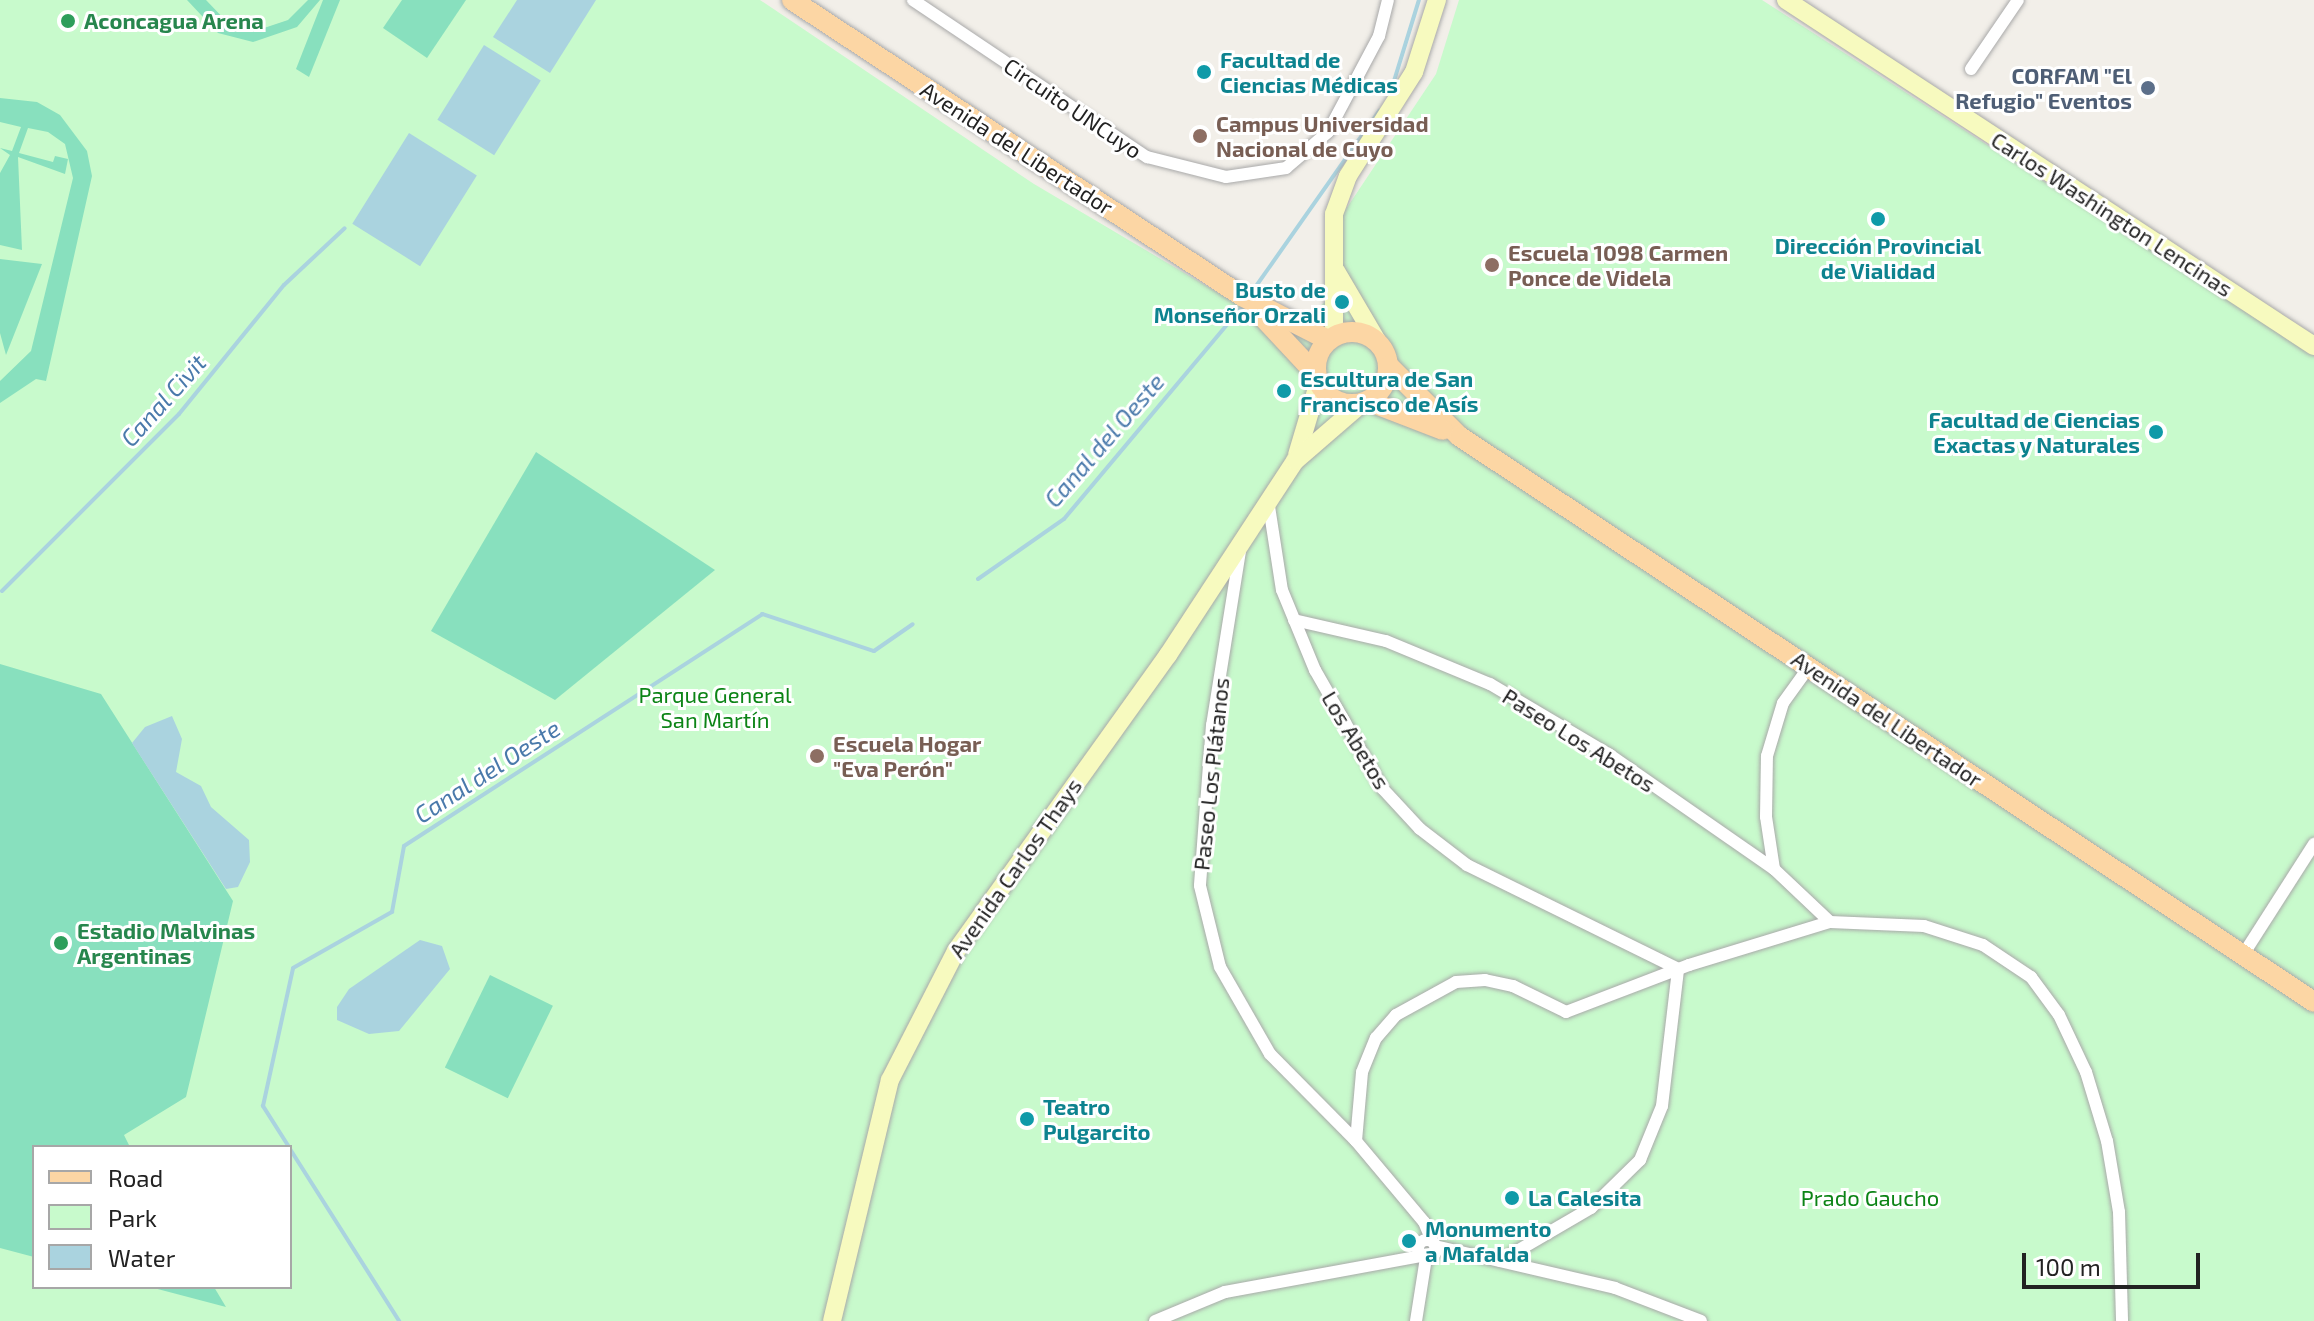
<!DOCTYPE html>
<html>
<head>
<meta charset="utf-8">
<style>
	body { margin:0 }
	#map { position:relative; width:2314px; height:1321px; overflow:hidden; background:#f2efe9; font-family:"Exo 2",sans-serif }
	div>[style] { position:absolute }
	.park>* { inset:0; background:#c8facc }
	.pitch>* { inset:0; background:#88e0be; transform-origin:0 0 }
	.water>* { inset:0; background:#aad3df; transform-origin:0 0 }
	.stream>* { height:4px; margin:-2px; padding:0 2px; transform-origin:2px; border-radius:2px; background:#aad3df }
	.roads { filter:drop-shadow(0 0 2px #a9a9a9) drop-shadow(0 0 2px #a9a9a9) }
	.street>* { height:12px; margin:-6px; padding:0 6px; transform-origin:6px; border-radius:6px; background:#fff }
	.street>.ring { margin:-6px; padding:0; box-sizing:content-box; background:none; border:12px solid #fff; border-radius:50% }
	.secondary>* { height:18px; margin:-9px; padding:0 9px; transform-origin:9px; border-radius:9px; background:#f7fabf }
	.primary>* { height:20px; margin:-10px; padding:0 10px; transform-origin:10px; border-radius:10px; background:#fcd6a4 }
	.primary>.ring { margin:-10px; padding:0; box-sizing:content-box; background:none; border:20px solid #fcd6a4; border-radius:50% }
	.dots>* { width:22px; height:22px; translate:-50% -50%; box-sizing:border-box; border:4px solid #fff; border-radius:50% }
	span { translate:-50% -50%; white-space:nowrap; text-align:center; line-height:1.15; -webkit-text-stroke:6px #fff; paint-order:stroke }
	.leisure-label { font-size:22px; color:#27864d; font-weight:700 }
	.left { translate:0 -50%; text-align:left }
	.culture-label { font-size:22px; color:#0d838f; font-weight:700 }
	.right { translate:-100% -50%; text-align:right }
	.service-label { font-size:22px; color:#4e5e75; font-weight:700 }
	.street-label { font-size:22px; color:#222 }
	.education-label { font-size:22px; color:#785e54; font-weight:700 }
	.park-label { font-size:22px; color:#0c8416 }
	.water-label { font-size:24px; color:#4a7aab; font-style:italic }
	.legend { position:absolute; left:32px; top:1145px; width:260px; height:144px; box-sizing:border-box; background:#fff; border:2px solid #a7a7a7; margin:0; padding:10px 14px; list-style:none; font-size:24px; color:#222 }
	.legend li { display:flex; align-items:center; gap:16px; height:40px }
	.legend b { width:40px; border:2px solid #a7a7a7 }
	.scale { position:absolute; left:2022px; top:1253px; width:178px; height:36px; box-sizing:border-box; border:4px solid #222; border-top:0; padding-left:10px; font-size:24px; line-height:28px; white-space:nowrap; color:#222; -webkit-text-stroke:6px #fff; paint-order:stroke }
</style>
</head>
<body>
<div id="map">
	<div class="park">
		<div style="clip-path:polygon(evenodd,0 0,760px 0,1034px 184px,1252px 313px,1296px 329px,1330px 297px,1342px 215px,1436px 74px,1459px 0,1762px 0,2314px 355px,2314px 1321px,0 1321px,0 0,34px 1147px,290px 1147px,290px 1287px,34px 1287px,34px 1147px)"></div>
	</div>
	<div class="pitch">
		<div style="clip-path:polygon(187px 0,206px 0,228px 23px,258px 30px,288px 20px,308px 0,320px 0,297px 27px,253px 42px,218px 33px)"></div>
		<div style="clip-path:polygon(323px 0,340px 0,309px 77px,296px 69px)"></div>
		<div style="clip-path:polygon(402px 0,466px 0,427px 58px,383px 28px)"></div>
		<div style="clip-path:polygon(0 98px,37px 102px,60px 115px,87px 151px,92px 176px,46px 381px,36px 379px,0 403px,0 381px,31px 351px,73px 178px,65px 144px,48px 132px,28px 128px,19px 153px,53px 162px,55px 156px,68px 159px,65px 174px,18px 157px,22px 250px,0 245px,0 173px,10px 155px,0 148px,12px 151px,21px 127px,0 122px)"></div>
		<div style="clip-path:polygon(0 259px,42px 264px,6px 355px,0 333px)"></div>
		<div style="clip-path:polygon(536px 452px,715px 570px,555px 700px,431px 631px)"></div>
		<div style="clip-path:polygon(0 664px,101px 694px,233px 901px,186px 1097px,124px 1135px,130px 1147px,34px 1147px,34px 1257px,0 1248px)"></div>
		<div style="left:490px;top:975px;width:70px;height:103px;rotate:26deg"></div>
		<div style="clip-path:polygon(150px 1287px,214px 1287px,226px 1307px)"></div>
	</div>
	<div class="water">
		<div style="clip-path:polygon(517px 0,596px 0,550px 73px,493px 37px)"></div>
		<div style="left:484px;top:45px;width:67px;height:88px;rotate:32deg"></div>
		<div style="left:409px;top:133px;width:80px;height:107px;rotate:32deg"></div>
		<div style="clip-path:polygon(172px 716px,182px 739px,176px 772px,201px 786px,211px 807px,249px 840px,250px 862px,238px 887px,226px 889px,132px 743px,145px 727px)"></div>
		<div style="clip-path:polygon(420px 940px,442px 946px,450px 969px,399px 1031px,369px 1034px,337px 1020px,337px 1007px,349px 989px)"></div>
	</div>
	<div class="stream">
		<div style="left:1390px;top:94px;width:98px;rotate:-72.9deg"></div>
		<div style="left:1254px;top:289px;width:218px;rotate:-54.9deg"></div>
		<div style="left:978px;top:579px;width:105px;rotate:-34.9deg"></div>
		<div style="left:1064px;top:519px;width:277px;rotate:-50deg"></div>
		<div style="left:2px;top:591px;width:250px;rotate:-45deg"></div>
		<div style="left:179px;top:414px;width:166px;rotate:-50.9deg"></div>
		<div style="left:284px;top:285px;width:83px;rotate:-43.1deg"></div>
		<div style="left:289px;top:1147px;width:49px;rotate:-122.4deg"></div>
		<div style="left:263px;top:1106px;width:141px;rotate:-77.7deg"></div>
		<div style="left:293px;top:968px;width:114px;rotate:-29.5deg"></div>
		<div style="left:392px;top:912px;width:67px;rotate:-79.7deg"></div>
		<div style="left:404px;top:846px;width:427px;rotate:-32.9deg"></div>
		<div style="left:762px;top:614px;width:118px;rotate:18.3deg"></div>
		<div style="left:874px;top:651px;width:47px;rotate:-34.7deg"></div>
		<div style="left:290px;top:1149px;width:204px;rotate:57.6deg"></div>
	</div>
	<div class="roads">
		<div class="street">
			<div style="left:913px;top:0;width:282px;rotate:33.9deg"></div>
			<div style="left:1147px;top:157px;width:81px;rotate:14.2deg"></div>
			<div style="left:1226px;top:177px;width:61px;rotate:-8.5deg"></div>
			<div style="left:1286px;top:168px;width:55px;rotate:-40.6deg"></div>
			<div style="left:1328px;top:132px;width:109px;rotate:-62deg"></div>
			<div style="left:1379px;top:36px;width:37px;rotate:-76deg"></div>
			<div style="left:1971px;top:69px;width:83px;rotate:-55.7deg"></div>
			<div style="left:1268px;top:500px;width:91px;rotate:81.2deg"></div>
			<div style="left:1282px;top:590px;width:87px;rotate:67.6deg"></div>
			<div style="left:1315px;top:670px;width:137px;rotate:60.3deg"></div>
			<div style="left:1383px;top:789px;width:54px;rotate:47.2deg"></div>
			<div style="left:1420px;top:829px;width:59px;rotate:37.5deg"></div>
			<div style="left:1467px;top:865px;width:235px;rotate:26.2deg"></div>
			<div style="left:1240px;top:551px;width:176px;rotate:99.1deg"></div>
			<div style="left:1212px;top:725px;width:161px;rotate:94.3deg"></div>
			<div style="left:1200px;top:886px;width:83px;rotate:76.1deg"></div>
			<div style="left:1220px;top:967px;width:100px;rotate:60.1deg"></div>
			<div style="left:1270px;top:1054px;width:122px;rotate:45.3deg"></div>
			<div style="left:1356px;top:1141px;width:106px;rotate:50deg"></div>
			<div style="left:1424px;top:1222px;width:21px;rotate:67deg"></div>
			<div style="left:1294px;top:620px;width:94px;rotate:12.9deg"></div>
			<div style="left:1386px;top:641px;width:113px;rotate:22.5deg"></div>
			<div style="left:1490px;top:684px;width:139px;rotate:30.6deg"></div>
			<div style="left:1610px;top:755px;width:200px;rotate:34.8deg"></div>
			<div style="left:1774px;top:869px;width:77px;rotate:43.4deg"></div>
			<div style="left:1774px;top:869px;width:53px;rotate:-98.7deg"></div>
			<div style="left:1766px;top:817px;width:61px;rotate:-89.1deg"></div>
			<div style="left:1767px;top:756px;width:55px;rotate:-73.2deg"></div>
			<div style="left:1783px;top:703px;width:44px;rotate:-54.2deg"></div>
			<div style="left:2243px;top:955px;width:132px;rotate:-57.4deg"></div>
			<div style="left:1356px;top:1141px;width:69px;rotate:-85deg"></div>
			<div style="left:1362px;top:1072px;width:37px;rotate:-68deg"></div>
			<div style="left:1376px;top:1038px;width:30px;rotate:-49deg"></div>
			<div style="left:1396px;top:1015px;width:68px;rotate:-28.8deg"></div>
			<div style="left:1456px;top:982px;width:29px;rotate:-4deg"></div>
			<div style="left:1485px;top:980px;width:29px;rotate:12deg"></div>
			<div style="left:1513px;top:986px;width:59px;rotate:26.1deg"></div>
			<div style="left:1566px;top:1012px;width:132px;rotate:-20.9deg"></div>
			<div style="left:1689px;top:965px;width:147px;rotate:-17deg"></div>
			<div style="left:1830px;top:922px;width:94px;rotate:2.4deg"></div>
			<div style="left:1924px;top:926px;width:62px;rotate:17.9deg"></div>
			<div style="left:1983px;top:945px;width:58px;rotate:33.7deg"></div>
			<div style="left:2031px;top:977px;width:47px;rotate:53.6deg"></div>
			<div style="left:2059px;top:1015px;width:63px;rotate:64.7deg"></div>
			<div style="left:2086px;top:1072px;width:72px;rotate:73.1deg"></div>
			<div style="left:2107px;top:1141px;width:72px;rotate:80.4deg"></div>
			<div style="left:2119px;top:1212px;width:109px;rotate:88.4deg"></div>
			<div class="ring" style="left:1418px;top:1240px;width:6px;height:6px"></div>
			<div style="left:1435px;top:1246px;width:185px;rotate:13.1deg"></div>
			<div style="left:1615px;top:1288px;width:92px;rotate:21deg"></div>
			<div style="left:1500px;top:1261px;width:105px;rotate:-30.2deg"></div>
			<div style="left:1591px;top:1208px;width:69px;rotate:-44.4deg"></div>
			<div style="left:1640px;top:1160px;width:58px;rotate:-67.8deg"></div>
			<div style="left:1662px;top:1106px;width:138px;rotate:-83.3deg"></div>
			<div style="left:1155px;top:1321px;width:76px;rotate:-22.5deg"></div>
			<div style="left:1225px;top:1292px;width:200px;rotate:-10.4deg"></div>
			<div style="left:1416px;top:1321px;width:64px;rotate:-81deg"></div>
		</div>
		<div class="secondary">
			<div style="left:1786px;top:0;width:631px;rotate:33.24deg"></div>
			<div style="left:1336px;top:271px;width:81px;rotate:59.6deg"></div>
			<div style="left:1334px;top:336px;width:122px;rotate:-90deg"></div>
			<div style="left:1334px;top:214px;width:40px;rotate:-69.8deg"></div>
			<div style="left:1348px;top:176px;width:123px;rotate:-57.6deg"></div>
			<div style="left:1414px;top:72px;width:76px;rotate:-72.3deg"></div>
			<div style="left:1297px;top:455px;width:77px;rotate:-73.4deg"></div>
			<div style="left:832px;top:1321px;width:248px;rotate:-76.5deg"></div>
			<div style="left:890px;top:1080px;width:145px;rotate:-62.9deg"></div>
			<div style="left:956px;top:951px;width:364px;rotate:-54.4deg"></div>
			<div style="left:1168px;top:655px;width:232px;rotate:-56.8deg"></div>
			<div style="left:1295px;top:461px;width:89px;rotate:-40.9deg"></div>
		</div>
		<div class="primary">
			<div style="left:792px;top:0;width:539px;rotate:33.34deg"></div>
			<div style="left:1242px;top:296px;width:97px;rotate:27.1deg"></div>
			<div style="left:1256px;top:310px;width:86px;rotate:46.9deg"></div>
			<div class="ring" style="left:1316px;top:332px;width:52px;height:52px"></div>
			<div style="left:1389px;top:366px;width:99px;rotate:45deg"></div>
			<div style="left:1459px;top:436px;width:1025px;rotate:33.5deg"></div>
			<div style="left:1368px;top:401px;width:80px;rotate:21.1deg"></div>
		</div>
	</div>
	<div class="dots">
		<div style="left:68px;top:21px;background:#2e9e5b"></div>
		<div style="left:1204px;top:72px;background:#0f9aa8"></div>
		<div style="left:2148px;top:88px;background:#5c6f8a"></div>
		<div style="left:1200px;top:136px;background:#8d6e63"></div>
		<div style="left:1878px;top:219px;background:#0f9aa8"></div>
		<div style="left:1492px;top:265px;background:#8d6e63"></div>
		<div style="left:1342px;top:302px;background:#0f9aa8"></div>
		<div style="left:1284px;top:391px;background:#0f9aa8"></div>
		<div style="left:2156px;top:432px;background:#0f9aa8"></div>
		<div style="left:817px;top:756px;background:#8d6e63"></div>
		<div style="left:61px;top:943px;background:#2e9e5b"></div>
		<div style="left:1027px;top:1119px;background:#0f9aa8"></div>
		<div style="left:1512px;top:1198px;background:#0f9aa8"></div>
		<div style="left:1409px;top:1241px;background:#0f9aa8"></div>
	</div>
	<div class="leisure-label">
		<span class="left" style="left:84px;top:21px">Aconcagua Arena</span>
		<span class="left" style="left:77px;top:943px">Estadio Malvinas<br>Argentinas</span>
	</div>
	<div class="culture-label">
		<span class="left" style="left:1220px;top:72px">Facultad de<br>Ciencias Médicas</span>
		<span style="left:1878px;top:258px">Dirección Provincial<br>de Vialidad</span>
		<span class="right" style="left:1326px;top:302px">Busto de<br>Monseñor Orzali</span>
		<span class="left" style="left:1300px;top:391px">Escultura de San<br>Francisco de Asís</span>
		<span class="right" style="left:2140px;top:432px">Facultad de Ciencias<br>Exactas y Naturales</span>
		<span class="left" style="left:1043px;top:1119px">Teatro<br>Pulgarcito</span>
		<span class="left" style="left:1528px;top:1198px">La Calesita</span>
		<span class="left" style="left:1425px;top:1241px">Monumento<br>a Mafalda</span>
	</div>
	<div class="service-label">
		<span class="right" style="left:2132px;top:88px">CORFAM "El<br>Refugio" Eventos</span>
	</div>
	<div class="street-label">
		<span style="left:1073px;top:108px;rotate:34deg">Circuito UNCuyo</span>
		<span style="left:1017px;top:148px;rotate:33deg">Avenida del Libertador</span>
		<span style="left:2112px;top:214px;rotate:33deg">Carlos Washington Lencinas</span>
		<span style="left:1887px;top:719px;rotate:34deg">Avenida del Libertador</span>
		<span style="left:1356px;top:740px;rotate:59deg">Los Abetos</span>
		<span style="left:1579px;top:740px;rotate:32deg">Paseo Los Abetos</span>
		<span style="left:1211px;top:774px;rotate:-84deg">Paseo Los Plátanos</span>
		<span style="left:1015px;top:868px;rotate:-55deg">Avenida Carlos Thays</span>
	</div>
	<div class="education-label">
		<span class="left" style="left:1216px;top:136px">Campus Universidad<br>Nacional de Cuyo</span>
		<span class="left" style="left:1508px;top:265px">Escuela 1098 Carmen<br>Ponce de Videla</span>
		<span class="left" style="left:833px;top:756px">Escuela Hogar<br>"Eva Perón"</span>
	</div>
	<div class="park-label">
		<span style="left:715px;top:707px">Parque General<br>San Martín</span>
		<span style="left:1870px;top:1198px">Prado Gaucho</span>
	</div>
	<div class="water-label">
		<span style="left:163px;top:400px;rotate:-48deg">Canal Civit</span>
		<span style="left:1104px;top:440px;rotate:-49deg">Canal del Oeste</span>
		<span style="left:487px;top:771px;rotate:-33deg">Canal del Oeste</span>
	</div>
	<ul class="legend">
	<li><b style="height:10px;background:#fcd6a4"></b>Road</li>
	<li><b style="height:22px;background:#c8facc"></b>Park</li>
	<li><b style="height:22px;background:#aad3df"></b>Water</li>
	</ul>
	<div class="scale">100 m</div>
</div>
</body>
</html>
